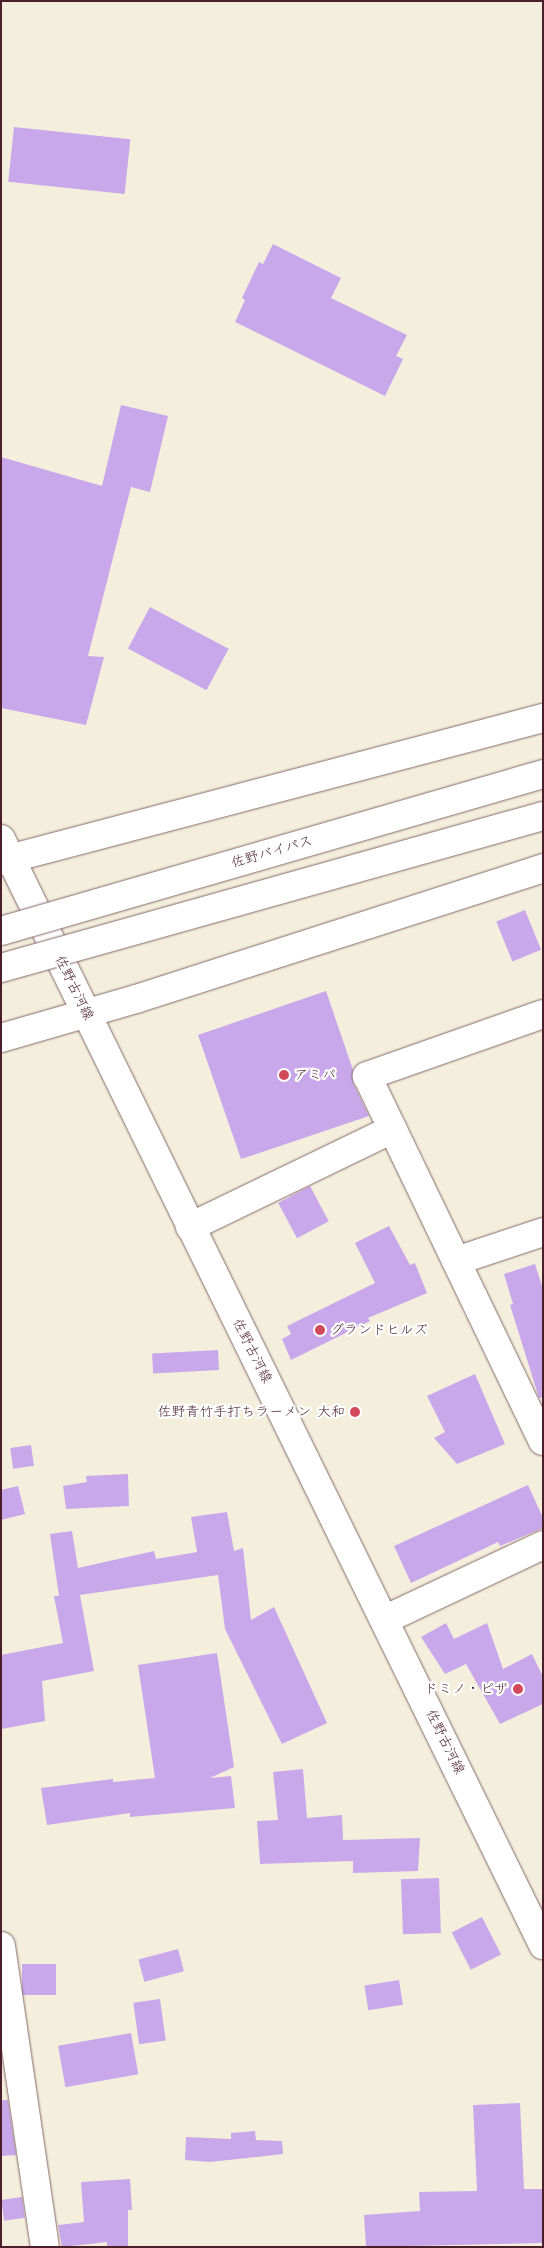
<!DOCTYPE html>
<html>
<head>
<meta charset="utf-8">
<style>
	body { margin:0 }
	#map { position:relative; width:544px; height:2248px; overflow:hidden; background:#f4efdd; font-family:Kalam,"Klee One",sans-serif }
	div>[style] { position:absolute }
	.building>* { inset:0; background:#c8a8eb; transform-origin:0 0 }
	.roads { filter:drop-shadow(0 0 1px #866869) drop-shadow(0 0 1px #866869) }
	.minor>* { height:28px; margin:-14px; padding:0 14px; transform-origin:14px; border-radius:14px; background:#fff }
	.tertiary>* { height:28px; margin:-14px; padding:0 14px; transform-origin:14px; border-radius:14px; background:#fff }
	.primary>* { height:28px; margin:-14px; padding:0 14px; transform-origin:14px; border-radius:14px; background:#fff }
	.trunk>* { height:28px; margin:-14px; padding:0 14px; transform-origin:14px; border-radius:14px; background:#fff }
	.bridges { filter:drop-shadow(0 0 1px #866869) drop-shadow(0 0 1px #866869) }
	.trunk-bridge>* { height:28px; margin:-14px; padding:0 14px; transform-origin:14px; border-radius:14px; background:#fff }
	.dots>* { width:14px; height:14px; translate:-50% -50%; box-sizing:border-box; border:2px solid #fff; border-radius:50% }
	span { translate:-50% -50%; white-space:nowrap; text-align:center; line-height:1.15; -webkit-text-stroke:4.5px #fff; paint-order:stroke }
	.street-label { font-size:14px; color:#4a1f2b }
	.poi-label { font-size:14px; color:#4a1f2b }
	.left { translate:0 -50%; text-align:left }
	.right { translate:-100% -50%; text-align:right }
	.frame { position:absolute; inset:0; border:2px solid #4a1f2b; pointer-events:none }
</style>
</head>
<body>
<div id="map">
	<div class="building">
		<div style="left:14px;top:127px;width:117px;height:55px;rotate:6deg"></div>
		<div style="clip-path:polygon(273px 244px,341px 278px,331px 298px,407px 335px,396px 356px,403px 359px,385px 396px,235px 322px,245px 300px,242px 298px,259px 262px,263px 264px)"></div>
		<div style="clip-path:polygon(121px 405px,168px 416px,150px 492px,131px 487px,88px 656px,104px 657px,86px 725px,1px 708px,1px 457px,102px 486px)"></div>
		<div style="left:150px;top:607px;width:89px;height:47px;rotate:28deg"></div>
		<div style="left:525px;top:910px;width:43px;height:31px;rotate:68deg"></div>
		<div style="clip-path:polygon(326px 991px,353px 1070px,353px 1083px,369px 1116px,241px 1159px,198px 1035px)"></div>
		<div style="left:310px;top:1186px;width:40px;height:36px;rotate:62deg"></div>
		<div style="clip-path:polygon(389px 1226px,410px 1265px,415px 1263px,427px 1293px,368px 1318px,370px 1321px,291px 1360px,282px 1339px,291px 1334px,287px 1326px,375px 1283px,355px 1243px)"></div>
		<div style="clip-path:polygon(535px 1264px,543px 1289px,543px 1397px,539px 1398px,510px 1305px,513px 1304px,504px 1274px)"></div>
		<div style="left:218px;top:1350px;width:20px;height:66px;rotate:87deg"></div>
		<div style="clip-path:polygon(475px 1374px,505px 1444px,457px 1464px,434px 1438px,445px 1432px,427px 1396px)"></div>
		<div style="left:31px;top:1445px;width:21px;height:21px;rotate:82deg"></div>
		<div style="clip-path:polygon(128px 1474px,129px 1506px,66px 1509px,63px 1486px,87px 1482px,86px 1476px)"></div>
		<div style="clip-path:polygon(528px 1485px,543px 1518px,543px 1528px,500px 1546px,498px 1542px,411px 1583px,394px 1546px)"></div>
		<div style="clip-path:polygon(18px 1486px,25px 1514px,1px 1520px,1px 1490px)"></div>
		<div style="clip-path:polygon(227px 1512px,234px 1551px,243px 1548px,251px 1620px,274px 1607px,327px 1723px,282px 1744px,225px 1629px,218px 1575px,80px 1595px,94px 1671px,42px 1681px,45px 1721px,1px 1729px,1px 1655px,63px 1643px,54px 1596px,59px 1596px,50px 1534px,72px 1531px,78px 1568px,154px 1551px,156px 1559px,197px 1552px,191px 1517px)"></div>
		<div style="clip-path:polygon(446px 1623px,454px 1639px,487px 1623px,503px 1669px,532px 1654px,543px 1677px,543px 1704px,500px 1724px,466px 1664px,445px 1674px,421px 1637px)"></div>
		<div style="clip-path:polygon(217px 1653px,234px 1767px,210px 1778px,231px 1776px,235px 1808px,130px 1817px,130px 1813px,47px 1825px,41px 1788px,113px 1779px,113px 1782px,155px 1778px,138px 1665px)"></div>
		<div style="clip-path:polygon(303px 1769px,307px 1818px,342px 1815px,343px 1840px,420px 1838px,418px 1871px,353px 1873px,353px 1861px,260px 1864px,257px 1821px,278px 1820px,273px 1772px)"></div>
		<div style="left:439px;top:1878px;width:55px;height:38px;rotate:88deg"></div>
		<div style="left:482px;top:1917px;width:42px;height:34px;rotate:63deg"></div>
		<div style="left:178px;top:1949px;width:23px;height:41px;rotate:75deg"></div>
		<div style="left:56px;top:1964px;width:31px;height:34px;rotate:90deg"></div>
		<div style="left:399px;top:1980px;width:25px;height:35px;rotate:81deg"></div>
		<div style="left:160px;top:1999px;width:42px;height:27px;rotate:82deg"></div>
		<div style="left:131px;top:2033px;width:42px;height:74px;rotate:80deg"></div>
		<div style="clip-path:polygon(1px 2100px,8px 2100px,16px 2155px,1px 2156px)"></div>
		<div style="clip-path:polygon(520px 2103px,524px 2189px,543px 2189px,543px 2243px,366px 2247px,364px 2215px,420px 2211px,419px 2192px,477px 2191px,473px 2105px)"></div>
		<div style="clip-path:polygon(255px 2131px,256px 2140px,282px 2141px,283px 2154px,210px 2162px,185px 2160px,186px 2137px,231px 2139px,231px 2133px)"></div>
		<div style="clip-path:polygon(130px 2179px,132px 2210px,128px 2210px,128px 2247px,107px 2247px,107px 2242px,62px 2247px,58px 2225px,84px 2222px,81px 2182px)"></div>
		<div style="left:22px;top:2197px;width:21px;height:21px;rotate:82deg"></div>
	</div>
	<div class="roads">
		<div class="minor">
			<div style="left:543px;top:1014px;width:187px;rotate:160.6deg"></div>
			<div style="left:367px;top:1076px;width:405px;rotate:64.3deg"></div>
			<div style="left:190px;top:1227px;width:225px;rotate:-25.8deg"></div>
			<div style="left:456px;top:1261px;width:92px;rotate:-18.4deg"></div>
			<div style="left:386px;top:1619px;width:174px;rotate:-25.2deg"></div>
		</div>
		<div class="tertiary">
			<div style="left:1px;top:1946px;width:304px;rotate:81.7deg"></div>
		</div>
		<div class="primary">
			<div style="left:1px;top:839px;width:1232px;rotate:63.89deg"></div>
		</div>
		<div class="trunk">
			<div style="left:1px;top:861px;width:561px;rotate:-14.78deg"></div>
			<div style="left:1px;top:1038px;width:141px;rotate:-16.1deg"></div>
			<div style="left:136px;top:999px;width:428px;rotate:-17.8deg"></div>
		</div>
	</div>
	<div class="bridges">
		<div class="trunk-bridge">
			<div style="left:1px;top:931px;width:564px;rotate:-16.15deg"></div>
			<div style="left:1px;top:968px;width:563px;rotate:-15.67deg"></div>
		</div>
	</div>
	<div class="dots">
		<div style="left:284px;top:1075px;background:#d1495b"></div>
		<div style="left:320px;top:1330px;background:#d1495b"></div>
		<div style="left:355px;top:1412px;background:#d1495b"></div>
		<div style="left:518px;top:1689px;background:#d1495b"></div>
	</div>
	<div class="street-label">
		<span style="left:272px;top:852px;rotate:-16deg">佐野バイパス</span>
		<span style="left:74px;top:988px;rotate:64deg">佐野古河線</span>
		<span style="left:252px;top:1351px;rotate:63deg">佐野古河線</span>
		<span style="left:445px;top:1742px;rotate:64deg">佐野古河線</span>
	</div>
	<div class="poi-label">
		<span class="left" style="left:294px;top:1075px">アミパ</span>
		<span class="left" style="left:330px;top:1330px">グランドヒルズ</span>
		<span class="right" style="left:345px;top:1412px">佐野青竹手打ちラーメン 大和</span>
		<span class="right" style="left:508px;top:1689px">ドミノ・ピザ</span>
	</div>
	<div class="frame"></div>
</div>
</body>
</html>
